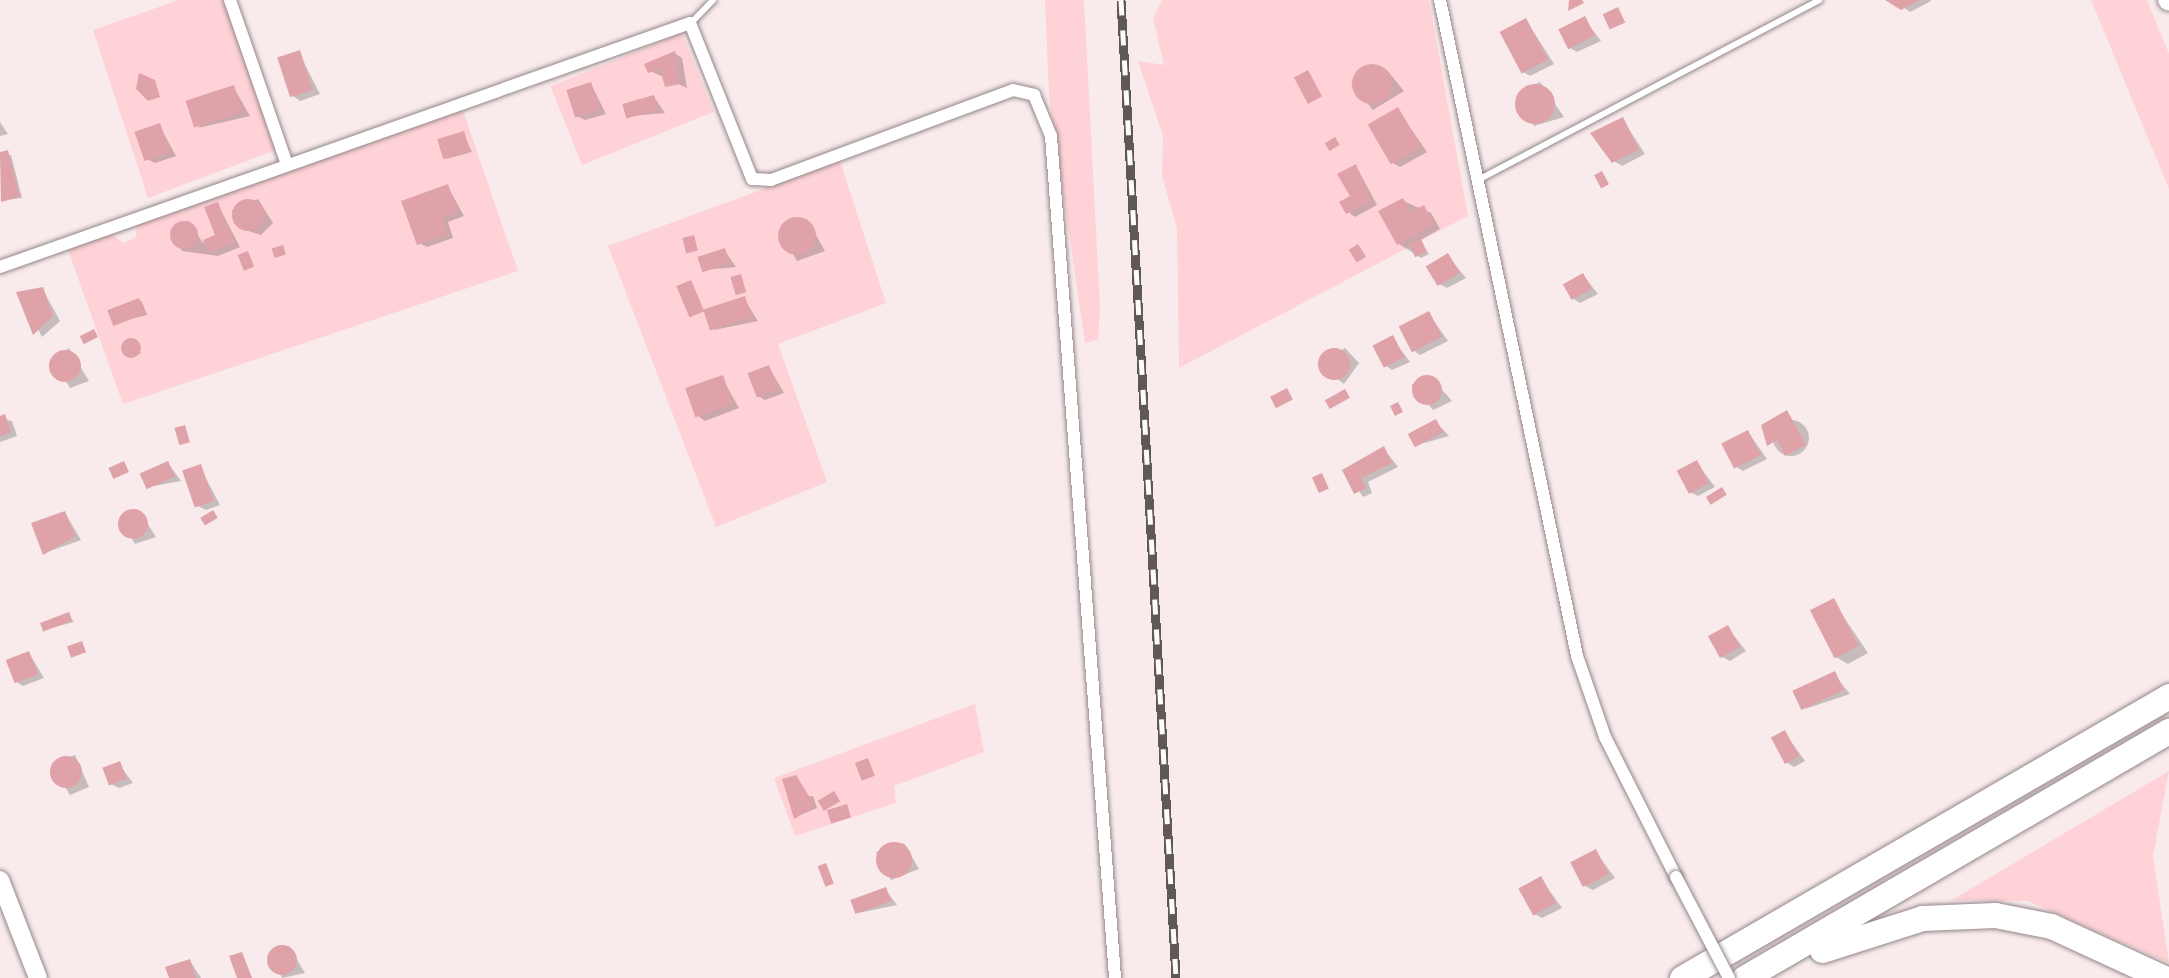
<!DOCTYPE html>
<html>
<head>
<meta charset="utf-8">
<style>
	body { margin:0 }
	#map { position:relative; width:2169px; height:978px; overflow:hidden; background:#f9ebec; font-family:Figtree,sans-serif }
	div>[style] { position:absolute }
	.green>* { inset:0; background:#fed2d6; transform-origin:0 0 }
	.shadow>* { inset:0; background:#0003 }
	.round { border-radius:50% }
	.building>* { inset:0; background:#dfa2a9; transform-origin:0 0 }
	.roads { filter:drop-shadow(0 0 2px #938688) drop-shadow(0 0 2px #938688) }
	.lane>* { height:6px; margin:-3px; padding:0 3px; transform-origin:3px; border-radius:3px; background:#fff }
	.street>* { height:12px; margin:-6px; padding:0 6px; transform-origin:6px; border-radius:6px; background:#fff }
	.secondary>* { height:18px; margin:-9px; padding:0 9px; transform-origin:9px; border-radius:9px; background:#fff }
	.primary>* { height:20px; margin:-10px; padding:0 10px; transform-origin:10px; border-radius:10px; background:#fff }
	.highway>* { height:25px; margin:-12.5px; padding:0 12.5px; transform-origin:12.5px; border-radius:12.5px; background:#fff }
	.rail>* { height:9px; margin-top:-4.5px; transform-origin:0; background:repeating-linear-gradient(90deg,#fefbfb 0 15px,#5f5758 0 30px); box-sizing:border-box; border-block:2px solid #5f5758 }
	.bridges { filter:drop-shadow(0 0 2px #938688) drop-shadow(0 0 2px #938688) }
	.street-bridge>* { height:12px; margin:-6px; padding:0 6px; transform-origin:6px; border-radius:6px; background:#fff }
	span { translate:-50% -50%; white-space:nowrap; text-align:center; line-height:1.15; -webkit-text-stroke:10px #fefbfb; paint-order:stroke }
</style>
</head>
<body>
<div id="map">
	<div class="green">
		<div style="clip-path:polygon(179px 0,227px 0,276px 150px,148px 198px,93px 30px)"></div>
		<div style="clip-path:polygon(1045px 0,1084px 0,1100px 307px,1098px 340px,1085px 343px,1049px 95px)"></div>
		<div style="clip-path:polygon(1162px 0,1429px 0,1468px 216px,1179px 368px,1177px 228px,1162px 176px,1163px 136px,1138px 61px,1164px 65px,1153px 19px)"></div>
		<div style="clip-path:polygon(2091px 0,2147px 0,2169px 54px,2169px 189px)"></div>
		<div style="left:682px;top:33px;width:85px;height:142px;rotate:68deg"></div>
		<div style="clip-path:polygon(462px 108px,518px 271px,123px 404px,68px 250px,109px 232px,124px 243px,136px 237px,137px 221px)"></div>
		<div style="clip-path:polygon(840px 161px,886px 303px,778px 344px,827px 482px,716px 527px,608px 246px)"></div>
		<div style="clip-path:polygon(975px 704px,984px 752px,894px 786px,896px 803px,795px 836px,774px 778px)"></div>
		<div style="clip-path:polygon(2169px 771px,2153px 856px,2169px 963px,2028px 901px,1952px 900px)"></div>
	</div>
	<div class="shadow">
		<div style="clip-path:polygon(1893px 0,1930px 0,1931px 1px,1910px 12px)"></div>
		<div style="clip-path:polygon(1584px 19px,1601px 41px,1577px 52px,1570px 48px)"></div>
		<div style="clip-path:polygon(1526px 20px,1554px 64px,1530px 76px,1523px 72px)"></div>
		<div style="clip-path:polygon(299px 53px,320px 94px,300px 101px,293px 96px)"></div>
		<div style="clip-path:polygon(674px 53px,682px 58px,687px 88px,650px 71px)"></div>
		<div style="clip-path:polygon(1386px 69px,1404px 91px,1373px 110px,1351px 82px)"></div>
		<div style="clip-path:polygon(1540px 82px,1564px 117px,1534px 126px,1518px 93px)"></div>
		<div style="clip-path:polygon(591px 84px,606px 114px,585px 120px,577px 116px)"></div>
		<div style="clip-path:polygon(234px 88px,250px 116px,198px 128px)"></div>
		<div style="clip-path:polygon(654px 97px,665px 113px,629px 116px)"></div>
		<div style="clip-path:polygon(1398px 110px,1427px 152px,1400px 167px,1393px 163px)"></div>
		<div style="clip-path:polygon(1623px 120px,1645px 154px,1622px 166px,1614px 161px)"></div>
		<div style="clip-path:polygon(0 122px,8px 134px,0 136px)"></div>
		<div style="clip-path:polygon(159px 125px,176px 156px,155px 163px,147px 159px)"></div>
		<div style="clip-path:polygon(463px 134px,472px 152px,446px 159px)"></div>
		<div style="clip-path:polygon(0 155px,11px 155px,22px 198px,3px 200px)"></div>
		<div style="clip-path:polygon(1356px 166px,1377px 205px,1355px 217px,1348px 212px)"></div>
		<div style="clip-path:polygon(448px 187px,464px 216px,448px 222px,453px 238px,427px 247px,419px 243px)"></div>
		<div style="clip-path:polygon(258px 199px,273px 223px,261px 235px,239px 228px,232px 210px)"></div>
		<div style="clip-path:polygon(1403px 201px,1431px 213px,1440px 229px,1419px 241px,1429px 254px,1421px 258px,1399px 244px)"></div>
		<div style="clip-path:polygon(218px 205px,240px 247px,218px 256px,182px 251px,173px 227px,189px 221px,203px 243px,218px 237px)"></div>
		<div style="clip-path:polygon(807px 219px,825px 251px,797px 261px,780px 230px)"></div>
		<div style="clip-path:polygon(725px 251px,736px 267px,704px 270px)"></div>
		<div style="clip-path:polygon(1448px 256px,1466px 278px,1447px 288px,1439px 284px)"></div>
		<div style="clip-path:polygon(1583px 275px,1598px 294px,1580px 303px,1572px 298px)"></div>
		<div style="clip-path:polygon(43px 290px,60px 321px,42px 337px,20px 294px)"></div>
		<div style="clip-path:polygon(744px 299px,758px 321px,714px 330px)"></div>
		<div style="clip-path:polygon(142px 302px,147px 315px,114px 323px,139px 300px)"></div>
		<div style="clip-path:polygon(1429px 314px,1448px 341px,1420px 355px,1413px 350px)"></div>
		<div style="clip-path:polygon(1392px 338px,1410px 362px,1392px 370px,1385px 365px)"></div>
		<div style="clip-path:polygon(134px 341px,141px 353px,132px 357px,125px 345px)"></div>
		<div style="clip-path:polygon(69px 348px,89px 381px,70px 388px,54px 360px)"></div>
		<div style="clip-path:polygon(1345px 348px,1359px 363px,1344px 384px,1317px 364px)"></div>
		<div style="clip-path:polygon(769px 367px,784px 393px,765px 400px,758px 396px)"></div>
		<div style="clip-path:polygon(1430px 376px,1452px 401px,1433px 410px,1411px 385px)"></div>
		<div style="clip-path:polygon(722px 378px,739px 408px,705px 421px,698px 416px)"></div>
		<div style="clip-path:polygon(0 418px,12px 421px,17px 436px,0 442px)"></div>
		<div class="round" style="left:1773px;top:420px;width:36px;height:36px"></div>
		<div style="clip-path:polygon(1436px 422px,1449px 436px,1417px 445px)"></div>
		<div style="clip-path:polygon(1748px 432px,1767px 459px,1743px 471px,1735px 466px)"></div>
		<div style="clip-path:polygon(1384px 449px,1398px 467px,1368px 482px,1372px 493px,1363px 497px,1346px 471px)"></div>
		<div style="clip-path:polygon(168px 463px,181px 481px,148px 487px)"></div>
		<div style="clip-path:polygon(1697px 463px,1715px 487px,1698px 496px,1690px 492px)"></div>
		<div style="clip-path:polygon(200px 467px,220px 505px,206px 510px,198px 506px)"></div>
		<div style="clip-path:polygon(139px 510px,156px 537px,135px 544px,120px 517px)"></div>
		<div style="clip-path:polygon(65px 513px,81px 540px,50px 551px,43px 547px)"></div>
		<div style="clip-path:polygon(1833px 601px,1868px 653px,1848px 664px,1836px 657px)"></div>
		<div style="clip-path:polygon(69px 615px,74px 622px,44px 630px)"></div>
		<div style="clip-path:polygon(1728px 628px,1746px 651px,1730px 661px,1722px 657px)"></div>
		<div style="clip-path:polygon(29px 653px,44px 678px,23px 686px,15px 681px)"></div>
		<div style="clip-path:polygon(1834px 674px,1850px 694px,1805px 709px)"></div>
		<div style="clip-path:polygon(1785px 733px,1805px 761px,1794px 767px,1786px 762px)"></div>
		<div style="clip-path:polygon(75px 755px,89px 787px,70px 795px,51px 764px)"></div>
		<div style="clip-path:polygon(119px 764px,133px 783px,119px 788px,111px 784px)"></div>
		<div style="clip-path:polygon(813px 796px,817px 808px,796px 817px,804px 797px)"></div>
		<div style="clip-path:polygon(904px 843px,919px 869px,891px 880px,876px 852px)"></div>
		<div style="clip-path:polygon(1596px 852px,1615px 878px,1593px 890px,1585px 886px)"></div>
		<div style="clip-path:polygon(1541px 879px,1562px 908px,1542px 918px,1535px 914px)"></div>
		<div style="clip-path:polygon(885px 889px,897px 905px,858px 913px)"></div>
		<div style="clip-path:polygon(289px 946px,305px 973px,282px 978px,270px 952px)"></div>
		<div style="clip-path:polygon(190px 961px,201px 978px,171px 978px)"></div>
	</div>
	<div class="building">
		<div style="clip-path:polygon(1569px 0,1582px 0,1584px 3px,1568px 11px)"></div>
		<div style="clip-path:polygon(1885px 0,1919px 0,1901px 10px)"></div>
		<div style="left:1618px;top:7px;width:17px;height:17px;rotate:65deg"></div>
		<div style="left:1585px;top:16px;width:22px;height:30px;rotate:63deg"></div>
		<div style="left:1526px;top:18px;width:47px;height:30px;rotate:62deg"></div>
		<div style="left:300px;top:50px;width:42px;height:24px;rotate:72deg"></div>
		<div style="clip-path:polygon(675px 51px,680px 84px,665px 87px,660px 69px,648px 73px,644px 64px)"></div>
		<div class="round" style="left:1352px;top:64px;width:40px;height:40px"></div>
		<div style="left:1308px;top:70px;width:30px;height:16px;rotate:62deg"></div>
		<div style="clip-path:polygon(139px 73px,155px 80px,160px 97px,148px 101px,136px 89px)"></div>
		<div style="left:591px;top:82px;width:29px;height:26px;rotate:72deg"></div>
		<div class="round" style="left:1515px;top:84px;width:40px;height:40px"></div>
		<div style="left:234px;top:85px;width:28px;height:51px;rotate:72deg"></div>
		<div style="left:654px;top:95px;width:15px;height:33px;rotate:74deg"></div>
		<div style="left:1398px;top:107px;width:46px;height:35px;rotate:60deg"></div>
		<div style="clip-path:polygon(1623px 117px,1639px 150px,1612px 163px,1590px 133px)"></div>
		<div style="left:160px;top:123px;width:31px;height:27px;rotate:71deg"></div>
		<div style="left:464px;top:131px;width:21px;height:28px;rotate:73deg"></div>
		<div style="left:1335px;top:137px;width:9px;height:12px;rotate:58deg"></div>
		<div style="clip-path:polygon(8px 150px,20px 197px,1px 202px,0 152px)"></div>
		<div style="clip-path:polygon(1356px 164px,1371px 201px,1346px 214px,1339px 202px,1350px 196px,1337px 174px)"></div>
		<div style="left:1602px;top:171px;width:15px;height:9px;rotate:62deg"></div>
		<div style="clip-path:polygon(448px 184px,458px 212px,442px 218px,447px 234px,417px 245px,401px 201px)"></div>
		<div style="clip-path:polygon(1403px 198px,1411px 212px,1424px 205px,1434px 225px,1397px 245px,1378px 211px)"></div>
		<div class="round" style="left:232px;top:199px;width:32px;height:32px"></div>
		<div style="clip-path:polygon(218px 202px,234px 243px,208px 253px,203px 240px,215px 235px,204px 207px)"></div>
		<div class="round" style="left:778px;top:217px;width:38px;height:38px"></div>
		<div class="round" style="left:170px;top:221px;width:28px;height:28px"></div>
		<div style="left:694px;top:235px;width:16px;height:12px;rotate:76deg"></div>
		<div style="left:1421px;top:239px;width:14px;height:13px;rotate:65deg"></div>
		<div style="left:1358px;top:244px;width:15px;height:11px;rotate:58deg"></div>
		<div style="left:283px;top:245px;width:10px;height:12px;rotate:73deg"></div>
		<div style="left:725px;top:248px;width:16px;height:29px;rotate:72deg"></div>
		<div style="left:248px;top:251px;width:17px;height:11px;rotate:69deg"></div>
		<div style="left:1448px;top:253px;width:23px;height:26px;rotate:59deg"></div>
		<div style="left:1583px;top:273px;width:18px;height:23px;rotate:61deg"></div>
		<div style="left:741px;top:274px;width:19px;height:11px;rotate:74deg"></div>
		<div style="left:691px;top:280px;width:34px;height:16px;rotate:67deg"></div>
		<div style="clip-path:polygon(43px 287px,53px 316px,33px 335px,16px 292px)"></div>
		<div style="left:745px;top:296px;width:22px;height:44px;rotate:72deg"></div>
		<div style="left:139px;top:298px;width:17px;height:34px;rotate:69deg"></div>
		<div style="left:1429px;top:311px;width:29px;height:34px;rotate:63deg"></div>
		<div style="left:94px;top:329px;width:9px;height:16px;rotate:63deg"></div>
		<div style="left:1393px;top:335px;width:25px;height:23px;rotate:63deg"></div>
		<div class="round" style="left:121px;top:338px;width:20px;height:20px"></div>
		<div class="round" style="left:1318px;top:348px;width:32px;height:32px"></div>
		<div class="round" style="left:49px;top:350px;width:32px;height:32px"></div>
		<div style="left:769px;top:365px;width:26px;height:23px;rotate:69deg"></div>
		<div class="round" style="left:1412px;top:375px;width:30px;height:30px"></div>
		<div style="left:723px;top:375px;width:31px;height:40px;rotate:71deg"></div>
		<div style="left:1287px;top:388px;width:13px;height:19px;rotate:63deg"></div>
		<div style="left:1345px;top:389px;width:10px;height:23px;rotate:61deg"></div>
		<div style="left:1398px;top:402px;width:11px;height:9px;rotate:63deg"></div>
		<div style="clip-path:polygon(1787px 410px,1806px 445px,1785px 456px,1777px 440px,1767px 446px,1761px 425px)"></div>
		<div style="clip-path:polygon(5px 414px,11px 432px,0 436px,0 416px)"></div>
		<div style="left:1436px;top:419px;width:15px;height:32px;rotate:62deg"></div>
		<div style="left:185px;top:425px;width:18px;height:11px;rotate:74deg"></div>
		<div style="left:1748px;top:430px;width:28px;height:30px;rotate:63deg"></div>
		<div style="clip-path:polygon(1384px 446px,1392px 463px,1361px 478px,1366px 488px,1354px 494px,1342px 470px)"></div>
		<div style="left:1697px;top:460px;width:26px;height:23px;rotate:62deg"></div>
		<div style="left:124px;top:461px;width:12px;height:17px;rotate:66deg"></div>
		<div style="left:168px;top:461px;width:17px;height:31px;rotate:66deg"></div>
		<div style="left:201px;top:464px;width:39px;height:20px;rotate:71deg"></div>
		<div style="left:1322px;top:473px;width:17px;height:11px;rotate:66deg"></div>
		<div style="left:1722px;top:487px;width:9px;height:19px;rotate:58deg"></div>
		<div class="round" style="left:118px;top:509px;width:30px;height:30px"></div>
		<div style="left:213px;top:510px;width:9px;height:15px;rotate:58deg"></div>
		<div style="clip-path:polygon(65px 511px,75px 536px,43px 555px,31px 523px)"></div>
		<div style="left:1834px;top:598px;width:54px;height:27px;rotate:63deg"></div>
		<div style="left:69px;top:612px;width:9px;height:31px;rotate:69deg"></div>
		<div style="left:1728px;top:625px;width:25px;height:23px;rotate:61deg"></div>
		<div style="left:82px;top:641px;width:12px;height:16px;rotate:70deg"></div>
		<div style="left:29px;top:651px;width:25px;height:25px;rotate:69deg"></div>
		<div style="left:1835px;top:671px;width:21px;height:47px;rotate:65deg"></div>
		<div style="left:1785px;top:730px;width:30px;height:16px;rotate:62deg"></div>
		<div class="round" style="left:50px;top:756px;width:32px;height:32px"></div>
		<div style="left:868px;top:758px;width:19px;height:14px;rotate:69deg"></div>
		<div style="left:120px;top:761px;width:19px;height:19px;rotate:69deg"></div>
		<div style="clip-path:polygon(796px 775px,815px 806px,794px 819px,782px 779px)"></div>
		<div style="left:834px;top:791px;width:12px;height:19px;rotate:59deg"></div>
		<div style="left:847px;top:804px;width:14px;height:21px;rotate:73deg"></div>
		<div class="round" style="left:876px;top:842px;width:36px;height:36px"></div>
		<div style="left:1596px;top:849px;width:28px;height:29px;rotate:63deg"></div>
		<div style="left:826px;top:863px;width:22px;height:9px;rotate:69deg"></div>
		<div style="left:1541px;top:876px;width:31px;height:26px;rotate:61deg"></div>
		<div style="left:886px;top:887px;width:15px;height:38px;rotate:70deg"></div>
		<div class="round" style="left:267px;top:945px;width:30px;height:30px"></div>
		<div style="clip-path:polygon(242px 952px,252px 978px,237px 978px,229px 956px)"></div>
		<div style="clip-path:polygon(190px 959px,196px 978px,169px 978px,165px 967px)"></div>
	</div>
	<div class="roads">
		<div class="lane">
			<div style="left:691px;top:23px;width:32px;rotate:-46deg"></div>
			<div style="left:1478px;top:180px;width:386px;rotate:-27.8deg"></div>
		</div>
		<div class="street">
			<div style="left:230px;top:0;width:171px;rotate:70.9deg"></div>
			<div style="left:1440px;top:0;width:670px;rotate:78.2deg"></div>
			<div style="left:1577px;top:656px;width:86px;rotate:70.9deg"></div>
			<div style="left:1605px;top:737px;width:157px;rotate:63.1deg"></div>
			<div style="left:0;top:267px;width:732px;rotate:-19.47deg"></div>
			<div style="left:690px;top:23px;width:168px;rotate:68.3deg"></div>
			<div style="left:752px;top:179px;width:19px;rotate:3deg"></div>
			<div style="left:771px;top:180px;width:258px;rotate:-20.4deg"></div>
			<div style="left:1013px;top:90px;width:22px;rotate:13deg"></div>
			<div style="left:1034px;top:95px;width:44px;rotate:67.5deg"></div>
			<div style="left:1051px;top:136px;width:844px;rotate:85.65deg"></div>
		</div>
		<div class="secondary">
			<div style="left:0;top:880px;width:105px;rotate:68.8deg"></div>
		</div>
		<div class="primary">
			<div style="left:2168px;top:0;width:1px;rotate:45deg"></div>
		</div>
		<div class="highway">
			<div style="left:1822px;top:950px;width:105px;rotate:-17.7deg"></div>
			<div style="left:1922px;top:918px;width:73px;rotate:-2.4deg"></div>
			<div style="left:1995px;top:915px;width:57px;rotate:11.1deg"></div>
			<div style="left:2051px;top:926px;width:124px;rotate:24.7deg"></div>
			<div style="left:1682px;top:978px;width:563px;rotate:-30.07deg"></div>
			<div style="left:1744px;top:978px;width:492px;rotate:-30.2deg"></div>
		</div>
	</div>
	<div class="rail">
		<div style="left:1121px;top:0;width:980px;rotate:86.78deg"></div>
	</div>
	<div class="bridges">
		<div class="street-bridge">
			<div style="left:1676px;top:877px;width:114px;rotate:62.3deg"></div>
		</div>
	</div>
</div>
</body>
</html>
